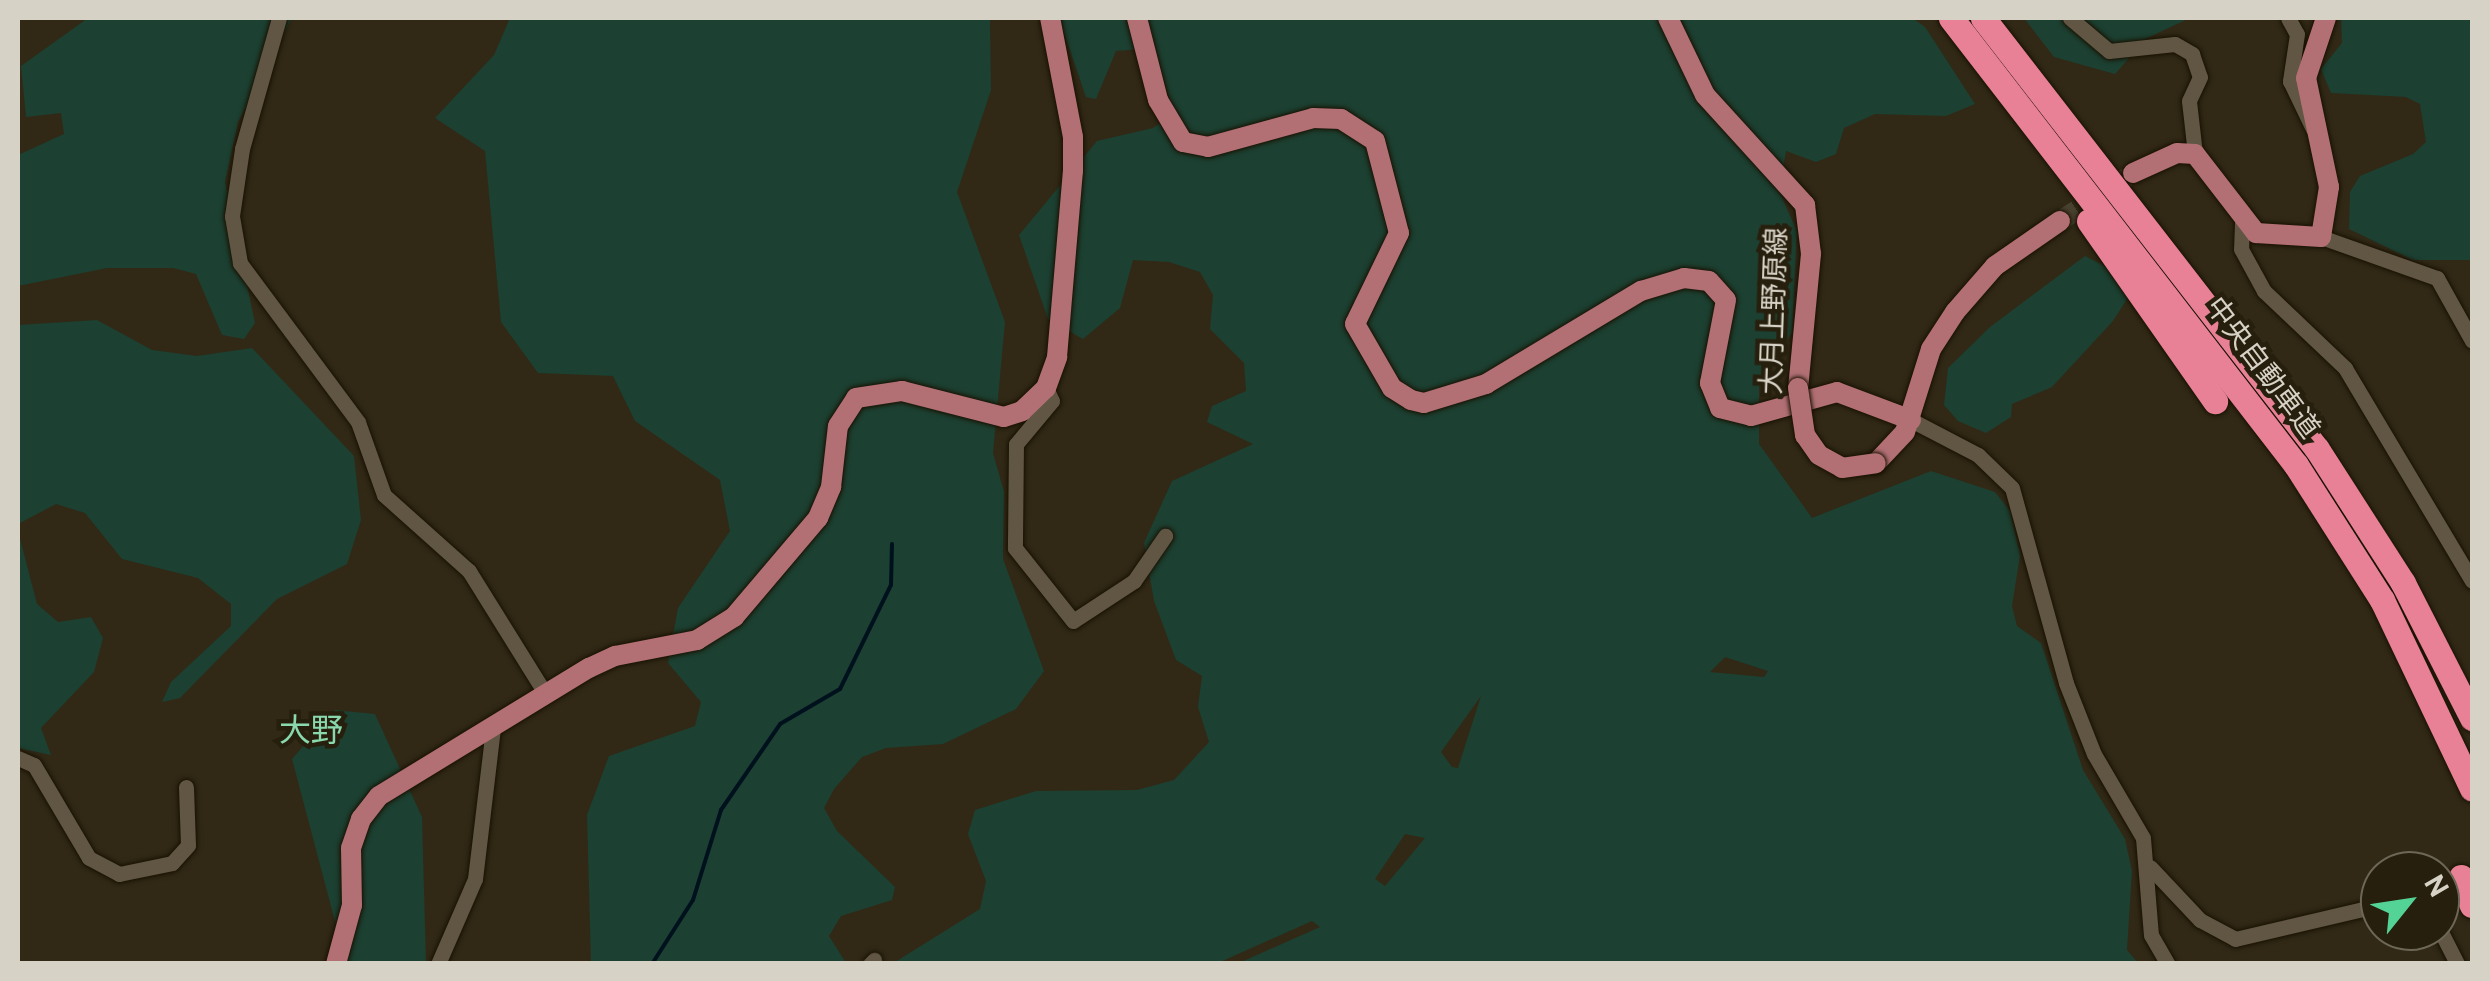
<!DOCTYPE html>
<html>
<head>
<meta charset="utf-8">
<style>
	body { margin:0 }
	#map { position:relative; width:2490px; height:981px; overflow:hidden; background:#312916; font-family:Overpass,"Noto Sans JP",sans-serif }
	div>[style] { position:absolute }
	.green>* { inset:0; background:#1c4031 }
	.stream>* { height:4px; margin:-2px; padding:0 2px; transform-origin:2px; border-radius:2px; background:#00111e }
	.major-tunnel>* { height:20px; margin-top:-10px; transform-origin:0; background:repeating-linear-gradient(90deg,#4a4230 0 20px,transparent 0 30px) }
	.roads { filter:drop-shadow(0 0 2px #191102) drop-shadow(0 0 2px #191102) }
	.minor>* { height:15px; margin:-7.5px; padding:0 7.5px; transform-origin:7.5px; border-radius:7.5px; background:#605643 }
	.major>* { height:20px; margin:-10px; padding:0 10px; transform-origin:10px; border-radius:10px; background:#b27075 }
	.highway>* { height:25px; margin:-12.5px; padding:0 12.5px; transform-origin:12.5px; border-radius:12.5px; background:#e88196 }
	.bridges { filter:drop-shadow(0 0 2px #191102) drop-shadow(0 0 2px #191102) }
	.major-bridge>* { height:20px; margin:-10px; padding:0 10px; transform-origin:10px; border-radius:10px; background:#b27075 }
	span { translate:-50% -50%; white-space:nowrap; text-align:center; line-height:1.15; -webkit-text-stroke:9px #271f0d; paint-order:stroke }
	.street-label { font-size:28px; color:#d7d2c6 }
	.quarter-label { font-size:32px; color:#8ad9ae }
	.frame { position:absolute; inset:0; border:20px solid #d7d2c6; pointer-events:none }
	.north { position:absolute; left:2360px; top:851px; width:100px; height:100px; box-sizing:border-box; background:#271f0d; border:2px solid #6d6757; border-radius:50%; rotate:60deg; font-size:28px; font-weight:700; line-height:40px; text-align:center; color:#d7d2c6 }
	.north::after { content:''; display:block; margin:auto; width:35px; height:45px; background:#54d396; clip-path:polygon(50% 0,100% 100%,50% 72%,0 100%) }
</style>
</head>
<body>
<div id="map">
	<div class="green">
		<div style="clip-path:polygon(88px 18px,292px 18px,238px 122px,225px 182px,255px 323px,244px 339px,222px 335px,196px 274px,173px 268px,107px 268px,18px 286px,18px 155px,64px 134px,61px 113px,26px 117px,21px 66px)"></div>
		<div style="clip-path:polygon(510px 18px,990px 18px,991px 90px,957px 192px,1005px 322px,993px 453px,1004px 492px,1003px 559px,1044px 671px,1016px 709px,943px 744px,886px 748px,862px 757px,834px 789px,824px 808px,837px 831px,895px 887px,892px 900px,841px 916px,829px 936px,846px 963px,591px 963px,587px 815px,609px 756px,695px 726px,701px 702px,668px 663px,678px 608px,730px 531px,720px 480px,635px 421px,613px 376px,538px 373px,501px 322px,485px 151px,435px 118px,494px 55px)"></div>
		<div style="clip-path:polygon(evenodd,1059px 18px,1912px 18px,1925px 27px,1975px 104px,1946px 116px,1875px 114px,1844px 128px,1836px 154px,1816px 162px,1786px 151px,1779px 191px,1797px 231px,1792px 332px,1759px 387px,1759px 444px,1812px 518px,1931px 471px,1995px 492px,2010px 511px,2020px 555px,2012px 606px,2017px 626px,2041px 643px,2083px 770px,2125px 839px,2132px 871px,2127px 950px,2138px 963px,1239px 963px,1320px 927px,1312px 921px,1218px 963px,892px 964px,980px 909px,986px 881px,968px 834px,975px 810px,1036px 791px,1137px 790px,1174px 780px,1209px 742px,1198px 707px,1202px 676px,1176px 660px,1154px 601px,1144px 543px,1172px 481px,1253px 444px,1207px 422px,1212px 406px,1246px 391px,1244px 363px,1210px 329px,1213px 295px,1200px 272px,1169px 262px,1133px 260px,1120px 308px,1083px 339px,1048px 319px,1019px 235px,1097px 141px,1153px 128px,1174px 113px,1154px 48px,1116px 51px,1096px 99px,1086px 97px,1059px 18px,1725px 657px,1768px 671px,1764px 677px,1710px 672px,1725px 657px,1059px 18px,1481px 696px,1458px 768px,1452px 767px,1441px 752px,1481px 696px,1059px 18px,1405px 834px,1425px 838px,1385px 886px,1375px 879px,1405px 834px)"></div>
		<div style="clip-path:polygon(2024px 18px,2190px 18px,2147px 38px,2115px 74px,2054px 57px)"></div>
		<div style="clip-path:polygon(2341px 18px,2472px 18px,2472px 260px,2413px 260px,2349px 229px,2350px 192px,2360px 176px,2413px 154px,2426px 142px,2420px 104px,2406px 97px,2331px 93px,2321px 69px,2342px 43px)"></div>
		<div style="clip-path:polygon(2085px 256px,2108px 268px,2129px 296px,2113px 321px,2052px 387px,2012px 404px,2011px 417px,1986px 433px,1958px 421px,1944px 405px,1948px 368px,1990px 327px)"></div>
		<div style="clip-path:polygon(97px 320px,152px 350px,197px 356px,252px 348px,354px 456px,361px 520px,347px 564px,277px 599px,180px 698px,162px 702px,171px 682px,231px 626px,231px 604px,198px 578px,122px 559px,85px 513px,56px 504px,18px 524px,18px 325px)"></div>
		<div style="clip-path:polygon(18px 531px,37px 604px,58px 622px,91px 617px,103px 638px,94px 672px,41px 728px,51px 755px,18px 748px)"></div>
		<div style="clip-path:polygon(335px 710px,375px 714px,422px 817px,426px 963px,346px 963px,292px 759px)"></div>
	</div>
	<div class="stream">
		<div style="left:652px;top:964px;width:76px;rotate:-57.4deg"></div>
		<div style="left:693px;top:900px;width:94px;rotate:-72.7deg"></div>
		<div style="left:721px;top:810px;width:104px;rotate:-55.5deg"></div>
		<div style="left:780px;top:724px;width:69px;rotate:-30.3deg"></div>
		<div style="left:840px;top:689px;width:116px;rotate:-63.9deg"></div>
		<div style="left:891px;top:585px;width:41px;rotate:-88.6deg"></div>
	</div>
	<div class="major-tunnel">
		<div style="left:2060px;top:221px;width:87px;rotate:-33.3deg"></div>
	</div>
	<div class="roads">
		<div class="minor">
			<div style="left:279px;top:18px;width:136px;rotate:105.8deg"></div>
			<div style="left:242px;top:149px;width:68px;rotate:98.5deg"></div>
			<div style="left:232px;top:216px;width:48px;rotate:80.3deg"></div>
			<div style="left:240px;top:263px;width:198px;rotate:53.4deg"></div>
			<div style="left:358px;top:422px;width:77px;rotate:70.4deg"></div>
			<div style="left:384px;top:495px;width:114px;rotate:41.8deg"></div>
			<div style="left:469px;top:571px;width:144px;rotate:58.1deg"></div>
			<div style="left:2070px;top:18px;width:51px;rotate:40.2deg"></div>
			<div style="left:2109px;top:51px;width:66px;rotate:-6.1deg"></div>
			<div style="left:2175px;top:44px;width:20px;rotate:30deg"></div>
			<div style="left:2192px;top:54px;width:24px;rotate:71deg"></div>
			<div style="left:2200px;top:77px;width:26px;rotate:115deg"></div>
			<div style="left:2189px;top:101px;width:53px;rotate:83.5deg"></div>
			<div style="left:2288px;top:18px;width:18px;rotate:61deg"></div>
			<div style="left:2297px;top:34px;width:48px;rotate:98.5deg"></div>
			<div style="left:2290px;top:81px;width:53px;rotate:64.4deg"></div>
			<div style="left:2242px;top:223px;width:26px;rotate:92deg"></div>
			<div style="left:2241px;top:249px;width:48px;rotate:61.3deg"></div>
			<div style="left:2264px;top:291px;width:112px;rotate:43.5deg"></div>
			<div style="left:2345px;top:368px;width:248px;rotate:59.2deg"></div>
			<div style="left:2321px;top:237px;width:123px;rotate:19.5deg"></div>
			<div style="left:2437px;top:278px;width:72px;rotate:60.9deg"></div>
			<div style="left:1046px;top:388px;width:14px;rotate:65deg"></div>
			<div style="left:1052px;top:401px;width:56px;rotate:129.9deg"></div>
			<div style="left:1016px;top:444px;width:104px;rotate:90.6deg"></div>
			<div style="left:1015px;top:548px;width:93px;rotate:51.5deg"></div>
			<div style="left:1073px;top:621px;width:73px;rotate:-33.3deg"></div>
			<div style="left:1134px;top:581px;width:55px;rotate:-55.4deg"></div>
			<div style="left:1911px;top:420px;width:76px;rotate:27.6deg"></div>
			<div style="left:1978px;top:455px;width:47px;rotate:44.1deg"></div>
			<div style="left:2012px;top:488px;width:202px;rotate:74.5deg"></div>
			<div style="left:2066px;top:683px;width:76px;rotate:68.5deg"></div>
			<div style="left:2094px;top:754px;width:97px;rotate:59.7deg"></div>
			<div style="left:2143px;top:838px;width:97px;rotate:85.3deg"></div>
			<div style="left:2151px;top:935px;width:34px;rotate:60deg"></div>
			<div style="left:18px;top:758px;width:17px;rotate:24deg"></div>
			<div style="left:34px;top:765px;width:108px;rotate:59.4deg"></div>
			<div style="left:89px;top:858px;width:34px;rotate:28deg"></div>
			<div style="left:119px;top:874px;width:54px;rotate:-11.7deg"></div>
			<div style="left:172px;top:863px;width:24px;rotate:-48deg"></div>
			<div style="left:188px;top:845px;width:58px;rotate:-92deg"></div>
			<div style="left:2150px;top:867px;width:73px;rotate:46.7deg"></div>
			<div style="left:2200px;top:920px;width:40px;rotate:28deg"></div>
			<div style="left:2235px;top:939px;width:149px;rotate:-13.2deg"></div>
			<div style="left:2440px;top:930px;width:38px;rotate:63deg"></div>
			<div style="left:438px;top:964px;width:93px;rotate:-66.5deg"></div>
			<div style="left:475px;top:879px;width:153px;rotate:-83.2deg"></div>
			<div style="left:870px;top:964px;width:6px;rotate:-45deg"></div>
		</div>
		<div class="major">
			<div style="left:1137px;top:18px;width:85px;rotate:75.6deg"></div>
			<div style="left:1158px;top:100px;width:49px;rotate:59.2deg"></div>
			<div style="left:1183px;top:142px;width:25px;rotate:11deg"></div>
			<div style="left:1208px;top:147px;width:109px;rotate:-15.4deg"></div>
			<div style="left:1313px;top:118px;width:28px;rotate:2deg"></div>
			<div style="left:1341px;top:119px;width:40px;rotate:32.9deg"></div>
			<div style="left:1375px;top:141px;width:95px;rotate:75.4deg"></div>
			<div style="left:1399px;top:233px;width:101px;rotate:115.8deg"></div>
			<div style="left:1355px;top:324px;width:74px;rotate:60deg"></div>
			<div style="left:1392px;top:388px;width:22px;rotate:32deg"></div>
			<div style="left:1411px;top:400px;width:13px;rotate:13deg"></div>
			<div style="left:1424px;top:403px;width:65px;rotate:-17deg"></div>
			<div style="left:1486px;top:384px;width:181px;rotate:-31deg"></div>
			<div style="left:1641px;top:291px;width:45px;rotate:-16.8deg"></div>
			<div style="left:1684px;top:278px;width:25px;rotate:7deg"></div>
			<div style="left:1709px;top:281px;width:25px;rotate:48deg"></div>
			<div style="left:1726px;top:300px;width:85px;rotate:100.9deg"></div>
			<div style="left:1710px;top:383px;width:27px;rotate:68deg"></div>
			<div style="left:1720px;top:408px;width:32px;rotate:14deg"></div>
			<div style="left:1751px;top:416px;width:89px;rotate:-15.6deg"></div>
			<div style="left:1837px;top:392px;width:79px;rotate:20.7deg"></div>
			<div style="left:1668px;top:18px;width:85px;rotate:64.3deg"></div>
			<div style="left:1705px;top:95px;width:149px;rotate:47.7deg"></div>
			<div style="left:1805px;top:205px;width:49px;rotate:83deg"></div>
			<div style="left:1811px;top:254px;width:135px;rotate:95.5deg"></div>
			<div style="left:2133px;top:173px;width:48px;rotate:-24.4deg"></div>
			<div style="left:2177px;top:153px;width:18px;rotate:3deg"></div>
			<div style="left:2195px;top:154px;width:100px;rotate:52.3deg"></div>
			<div style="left:2256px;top:233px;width:65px;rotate:3.5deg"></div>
			<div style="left:2321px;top:237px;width:51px;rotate:-80.9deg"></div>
			<div style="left:2329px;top:187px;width:111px;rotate:-101.9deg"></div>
			<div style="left:2306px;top:78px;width:63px;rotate:-71.6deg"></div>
			<div style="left:1876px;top:463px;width:42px;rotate:-46.9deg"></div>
			<div style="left:1905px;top:432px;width:87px;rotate:-72.6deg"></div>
			<div style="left:1931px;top:349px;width:44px;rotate:-57deg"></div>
			<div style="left:1955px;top:312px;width:61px;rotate:-49deg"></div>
			<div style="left:1995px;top:266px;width:79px;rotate:-34.7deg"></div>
			<div style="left:336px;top:964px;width:61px;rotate:-74.8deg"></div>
			<div style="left:352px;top:905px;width:57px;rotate:-91deg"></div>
			<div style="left:351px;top:848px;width:31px;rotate:-71deg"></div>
			<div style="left:361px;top:819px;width:29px;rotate:-52deg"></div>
			<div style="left:379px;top:796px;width:246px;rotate:-31.4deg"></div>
			<div style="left:589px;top:668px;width:29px;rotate:-25deg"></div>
			<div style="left:615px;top:656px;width:84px;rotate:-11deg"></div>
			<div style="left:697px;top:640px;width:44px;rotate:-31.9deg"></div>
			<div style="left:734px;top:617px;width:130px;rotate:-49.7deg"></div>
			<div style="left:818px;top:518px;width:34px;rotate:-67deg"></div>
			<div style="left:831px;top:487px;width:61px;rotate:-83.5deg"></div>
			<div style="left:838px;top:426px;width:33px;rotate:-57deg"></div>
			<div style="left:856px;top:398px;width:47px;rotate:-8.7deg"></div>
			<div style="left:902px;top:391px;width:105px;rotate:14.3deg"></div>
			<div style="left:1004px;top:417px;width:19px;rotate:-18deg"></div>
			<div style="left:1022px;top:411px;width:33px;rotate:-44deg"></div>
			<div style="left:1046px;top:388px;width:33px;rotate:-70deg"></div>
			<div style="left:1057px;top:357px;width:187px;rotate:-85.1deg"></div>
			<div style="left:1073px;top:171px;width:34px;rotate:-90deg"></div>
			<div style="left:1073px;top:137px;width:121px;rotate:-100.9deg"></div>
		</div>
		<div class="highway">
			<div style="left:1951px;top:18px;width:565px;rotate:52.34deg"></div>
			<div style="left:2296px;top:465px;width:160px;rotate:57.5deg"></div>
			<div style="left:2382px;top:600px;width:209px;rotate:64.5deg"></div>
			<div style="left:1983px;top:18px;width:545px;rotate:52.23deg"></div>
			<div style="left:2317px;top:449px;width:159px;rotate:57.3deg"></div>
			<div style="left:2403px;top:583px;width:152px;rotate:62.9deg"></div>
			<div style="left:2089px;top:221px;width:220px;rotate:55deg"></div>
			<div style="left:2461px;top:877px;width:30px;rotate:69deg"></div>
		</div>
	</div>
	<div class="bridges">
		<div class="major-bridge">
			<div style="left:1798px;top:388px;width:48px;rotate:81.5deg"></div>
			<div style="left:1805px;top:435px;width:24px;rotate:55deg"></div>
			<div style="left:1819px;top:455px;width:26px;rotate:29deg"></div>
			<div style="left:1842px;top:468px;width:34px;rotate:-8deg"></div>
		</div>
	</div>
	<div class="street-label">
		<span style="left:1776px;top:311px;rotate:-88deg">大月上野原線</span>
		<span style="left:2261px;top:369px;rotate:53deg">中央自動車道</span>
	</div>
	<div class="quarter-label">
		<span style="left:311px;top:733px">大野</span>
	</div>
	<div class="frame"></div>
	<div class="north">N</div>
</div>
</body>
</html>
